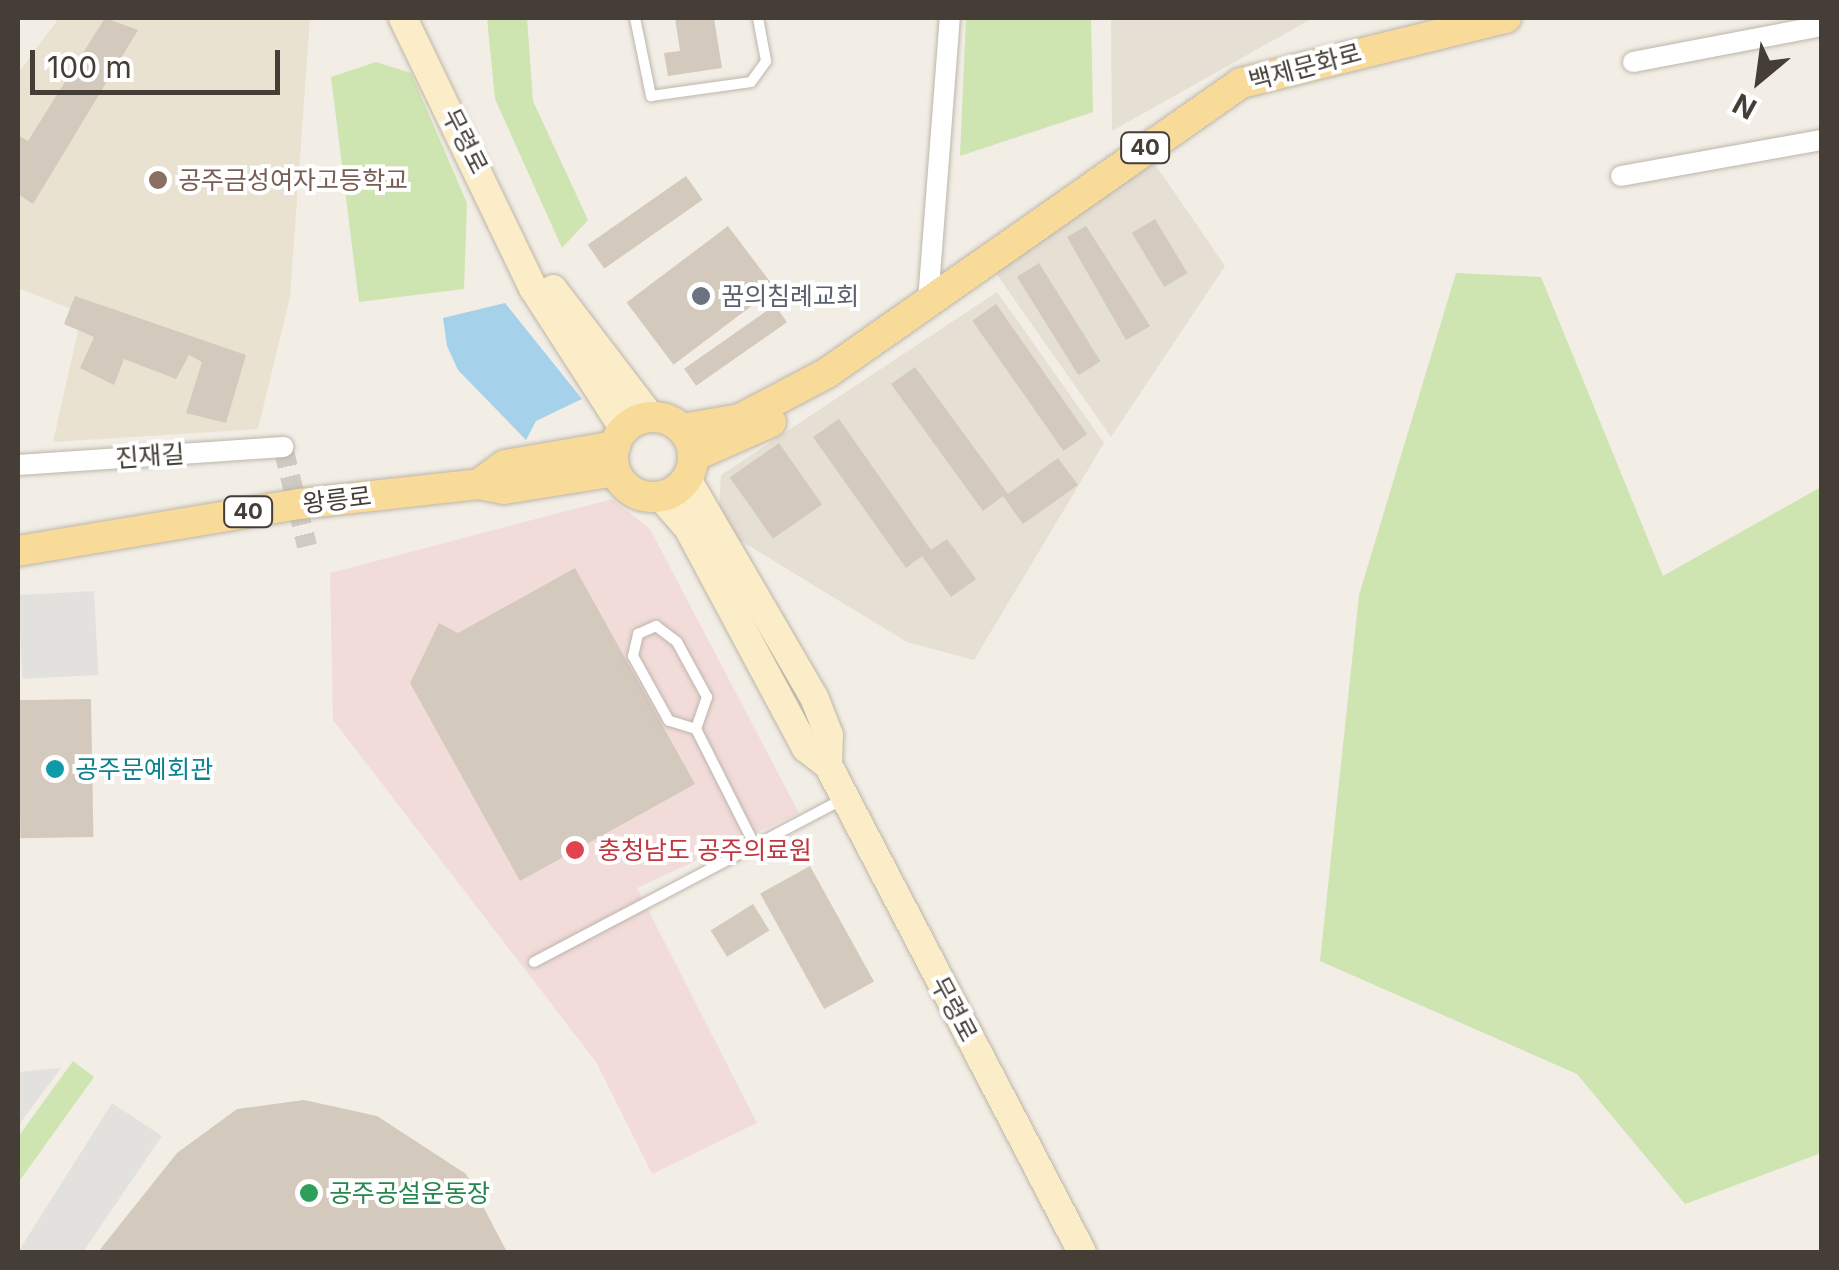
<!DOCTYPE html>
<html>
<head>
<meta charset="utf-8">
<style>
	body { margin:0 }
	#map { position:relative; width:1839px; height:1270px; overflow:hidden; background:#f2eee6; font-family:Inter,"Noto Sans KR",sans-serif }
	div>[style] { position:absolute }
	.residential>* { inset:0; background:#e5dfd4 }
	.education>* { inset:0; background:#eae2d0 }
	.medical>* { inset:0; background:#f2dcda }
	.green>* { inset:0; background:#cee4b1 }
	.parking>* { inset:0; background:#e3e1de; transform-origin:0 0 }
	.water>* { inset:0; background:#a5d1eb }
	.building>* { inset:0; background:#d3c9bc; transform-origin:0 0 }
	.street-tunnel>* { height:20px; margin-top:-10px; transform-origin:0; background:repeating-linear-gradient(90deg,#cfcbc3 0 20px,transparent 0 30px) }
	.roads { filter:drop-shadow(0 0 2px #bdb5a9) drop-shadow(0 0 2px #bdb5a9) }
	.lane>* { height:10px; margin:-5px; padding:0 5px; transform-origin:5px; border-radius:5px; background:#fff }
	.street>* { height:20px; margin:-10px; padding:0 10px; transform-origin:10px; border-radius:10px; background:#fff }
	.secondary>* { height:28px; margin:-14px; padding:0 14px; transform-origin:14px; border-radius:14px; background:#fbedc7 }
	.primary>* { height:30px; margin:-15px; padding:0 15px; transform-origin:15px; border-radius:15px; background:#f8da99 }
	.primary>.ring { margin:-15px; padding:0; box-sizing:content-box; background:none; border:30px solid #f8da99; border-radius:50% }
	.dots>* { width:28px; height:28px; translate:-50% -50%; box-sizing:border-box; border:5px solid #fff; border-radius:50% }
	span { translate:-50% -50%; white-space:nowrap; text-align:center; line-height:1.15; -webkit-text-stroke:8px #fff; paint-order:stroke }
	.shield-label span { padding:2px 8px; background:#fff; border:2px solid; border-radius:8px; -webkit-text-stroke-width:0 }
	.shield-label { font-size:22px; color:#443e36; font-weight:700 }
	.street-label { font-size:25px; color:#443e36 }
	.education-label { font-size:25px; color:#785e54 }
	.left { translate:0 -50%; text-align:left }
	.worship-label { font-size:25px; color:#5b616d }
	.culture-label { font-size:25px; color:#0d838f }
	.health-label { font-size:25px; color:#be3a42 }
	.leisure-label { font-size:25px; color:#27864d }
	.frame { position:absolute; inset:0; border:20px solid #443e36; pointer-events:none }
	.north { position:absolute; left:1709px; top:30px; width:100px; height:100px; -webkit-text-stroke:8px #fff; paint-order:stroke; rotate:209deg; font-size:28px; font-weight:700; line-height:40px; text-align:center; color:#443e36 }
	.north::after { content:''; display:block; margin:auto; width:35px; height:45px; background:#443e36; clip-path:polygon(50% 0,100% 100%,50% 72%,0 100%) }
	.scale { position:absolute; left:30px; top:50px; width:250px; height:45px; box-sizing:border-box; border:5px solid #443e36; border-top:0; padding-left:12px; font-size:30px; line-height:35px; white-space:nowrap; color:#443e36; -webkit-text-stroke:8px #fff; paint-order:stroke }
</style>
</head>
<body>
<div id="map">
	<div class="residential">
		<div style="clip-path:polygon(1111px 18px,1313px 18px,1112px 131px)"></div>
		<div style="clip-path:polygon(1148px 154px,1225px 266px,1111px 437px,993px 269px)"></div>
		<div style="clip-path:polygon(997px 292px,1104px 443px,974px 660px,907px 642px,718px 527px,721px 475px)"></div>
	</div>
	<div class="education">
		<div style="clip-path:polygon(59px 18px,310px 18px,290px 297px,258px 429px,53px 442px,82px 313px,18px 288px,18px 73px)"></div>
	</div>
	<div class="medical">
		<div style="clip-path:polygon(612px 499px,650px 529px,799px 813px,637px 888px,757px 1123px,652px 1174px,596px 1062px,333px 720px,330px 573px)"></div>
	</div>
	<div class="green">
		<div style="clip-path:polygon(487px 18px,527px 18px,533px 101px,588px 220px,562px 248px,495px 99px)"></div>
		<div style="clip-path:polygon(966px 18px,1091px 18px,1093px 112px,960px 156px)"></div>
		<div style="clip-path:polygon(376px 62px,411px 73px,467px 203px,464px 289px,359px 302px,331px 77px)"></div>
		<div style="clip-path:polygon(1456px 273px,1541px 277px,1663px 576px,1821px 487px,1821px 1153px,1685px 1204px,1577px 1074px,1320px 961px,1359px 595px)"></div>
		<div style="clip-path:polygon(73px 1061px,94px 1077px,18px 1183px,18px 1137px)"></div>
	</div>
	<div class="parking">
		<div style="left:94px;top:591px;width:84px;height:76px;rotate:87deg"></div>
		<div style="clip-path:polygon(61px 1068px,18px 1126px,18px 1072px)"></div>
		<div style="clip-path:polygon(112px 1103px,162px 1136px,83px 1252px,18px 1252px)"></div>
	</div>
	<div class="water">
		<div style="clip-path:polygon(505px 303px,582px 399px,536px 421px,526px 440px,458px 370px,447px 346px,443px 318px)"></div>
	</div>
	<div class="building">
		<div style="clip-path:polygon(105px 18px,138px 30px,33px 204px,18px 194px,18px 135px,28px 141px)"></div>
		<div style="clip-path:polygon(675px 18px,714px 18px,722px 68px,668px 76px,664px 53px,680px 51px)"></div>
		<div style="left:686px;top:176px;width:29px;height:120px;rotate:55deg"></div>
		<div style="left:1155px;top:219px;width:63px;height:27px;rotate:59deg"></div>
		<div style="left:728px;top:226px;width:78px;height:127px;rotate:53deg"></div>
		<div style="clip-path:polygon(1086px 226px,1150px 326px,1126px 340px,1067px 237px)"></div>
		<div style="left:1039px;top:263px;width:116px;height:26px;rotate:58deg"></div>
		<div style="clip-path:polygon(75px 296px,246px 355px,226px 423px,186px 413px,202px 362px,189px 355px,176px 379px,124px 359px,114px 385px,80px 368px,94px 337px,64px 324px)"></div>
		<div style="left:996px;top:304px;width:159px;height:29px;rotate:55deg"></div>
		<div style="left:775px;top:305px;width:21px;height:111px;rotate:55deg"></div>
		<div style="clip-path:polygon(915px 367px,1008px 494px,1058px 458px,1078px 485px,1023px 524px,1003px 496px,983px 511px,891px 384px)"></div>
		<div style="clip-path:polygon(839px 419px,931px 550px,947px 539px,976px 579px,951px 597px,922px 556px,906px 568px,813px 437px)"></div>
		<div style="left:779px;top:443px;width:75px;height:60px;rotate:55deg"></div>
		<div style="clip-path:polygon(575px 568px,695px 784px,520px 881px,410px 683px,439px 623px,458px 633px)"></div>
		<div style="left:91px;top:699px;width:138px;height:73px;rotate:89deg"></div>
		<div style="left:810px;top:866px;width:132px;height:57px;rotate:61deg"></div>
		<div style="left:753px;top:904px;width:31px;height:50px;rotate:58deg"></div>
		<div style="clip-path:polygon(304px 1100px,377px 1116px,466px 1174px,507px 1252px,98px 1252px,177px 1153px,237px 1109px)"></div>
	</div>
	<div class="street-tunnel">
		<div style="left:283px;top:447px;width:102px;rotate:76.4deg"></div>
	</div>
	<div class="roads">
		<div class="lane">
			<div style="left:635px;top:18px;width:80px;rotate:78.4deg"></div>
			<div style="left:651px;top:96px;width:101px;rotate:-8deg"></div>
			<div style="left:751px;top:82px;width:26px;rotate:-54deg"></div>
			<div style="left:766px;top:61px;width:44px;rotate:-100.5deg"></div>
			<div style="left:656px;top:626px;width:26px;rotate:37deg"></div>
			<div style="left:677px;top:642px;width:63px;rotate:61.4deg"></div>
			<div style="left:707px;top:697px;width:34px;rotate:109deg"></div>
			<div style="left:696px;top:729px;width:28px;rotate:-163deg"></div>
			<div style="left:669px;top:721px;width:74px;rotate:-119deg"></div>
			<div style="left:633px;top:656px;width:23px;rotate:-77deg"></div>
			<div style="left:638px;top:634px;width:20px;rotate:-24deg"></div>
			<div style="left:696px;top:729px;width:131px;rotate:63.2deg"></div>
			<div style="left:534px;top:962px;width:352px;rotate:-27.8deg"></div>
		</div>
		<div class="street">
			<div style="left:1633px;top:62px;width:192px;rotate:-10.8deg"></div>
			<div style="left:1621px;top:176px;width:204px;rotate:-10.2deg"></div>
			<div style="left:928px;top:301px;width:284px;rotate:-85.6deg"></div>
			<div style="left:18px;top:465px;width:266px;rotate:-3.9deg"></div>
		</div>
		<div class="secondary">
			<div style="left:403px;top:18px;width:300px;rotate:64.3deg"></div>
			<div style="left:533px;top:288px;width:168px;rotate:57.2deg"></div>
			<div style="left:553px;top:289px;width:161px;rotate:52.6deg"></div>
			<div style="left:687px;top:479px;width:252px;rotate:59.8deg"></div>
			<div style="left:814px;top:697px;width:41px;rotate:68.5deg"></div>
			<div style="left:829px;top:735px;width:30px;rotate:92deg"></div>
			<div style="left:661px;top:497px;width:41px;rotate:48.9deg"></div>
			<div style="left:688px;top:528px;width:250px;rotate:61.8deg"></div>
			<div style="left:806px;top:748px;width:28px;rotate:38deg"></div>
			<div style="left:828px;top:765px;width:549px;rotate:62.46deg"></div>
		</div>
		<div class="primary">
			<div class="ring" style="left:613px;top:417px;width:50px;height:50px"></div>
			<div style="left:682px;top:429px;width:59px;rotate:-9.8deg"></div>
			<div style="left:740px;top:419px;width:98px;rotate:-27.9deg"></div>
			<div style="left:827px;top:373px;width:505px;rotate:-35.01deg"></div>
			<div style="left:1241px;top:83px;width:273px;rotate:-13.8deg"></div>
			<div style="left:694px;top:456px;width:84px;rotate:-23.8deg"></div>
			<div style="left:479px;top:484px;width:32px;rotate:-36deg"></div>
			<div style="left:505px;top:465px;width:112px;rotate:-9.8deg"></div>
			<div style="left:18px;top:551px;width:285px;rotate:-9.5deg"></div>
			<div style="left:299px;top:504px;width:181px;rotate:-6.3deg"></div>
			<div style="left:479px;top:484px;width:25px;rotate:11deg"></div>
			<div style="left:504px;top:489px;width:112px;rotate:-9.2deg"></div>
		</div>
	</div>
	<div class="dots">
		<div style="left:158px;top:180px;background:#8d6e63"></div>
		<div style="left:701px;top:296px;background:#6b7280"></div>
		<div style="left:55px;top:769px;background:#0f9aa8"></div>
		<div style="left:575px;top:850px;background:#e0444e"></div>
		<div style="left:309px;top:1193px;background:#2e9e5b"></div>
	</div>
	<div class="shield-label">
		<span style="left:1145px;top:148px">40</span>
		<span style="left:248px;top:512px">40</span>
	</div>
	<div class="street-label">
		<span style="left:1305px;top:67px;rotate:-15deg">백제문화로</span>
		<span style="left:465px;top:141px;rotate:63deg">무령로</span>
		<span style="left:150px;top:456px;rotate:-4deg">진재길</span>
		<span style="left:337px;top:500px;rotate:-7deg">왕릉로</span>
		<span style="left:954px;top:1009px;rotate:62deg">무령로</span>
	</div>
	<div class="education-label">
		<span class="left" style="left:178px;top:180px">공주금성여자고등학교</span>
	</div>
	<div class="worship-label">
		<span class="left" style="left:721px;top:296px">꿈의침례교회</span>
	</div>
	<div class="culture-label">
		<span class="left" style="left:75px;top:769px">공주문예회관</span>
	</div>
	<div class="health-label">
		<span class="left" style="left:598px;top:850px">충청남도 공주의료원</span>
	</div>
	<div class="leisure-label">
		<span class="left" style="left:329px;top:1193px">공주공설운동장</span>
	</div>
	<div class="frame"></div>
	<div class="north">N</div>
	<div class="scale">100 m</div>
</div>
</body>
</html>
